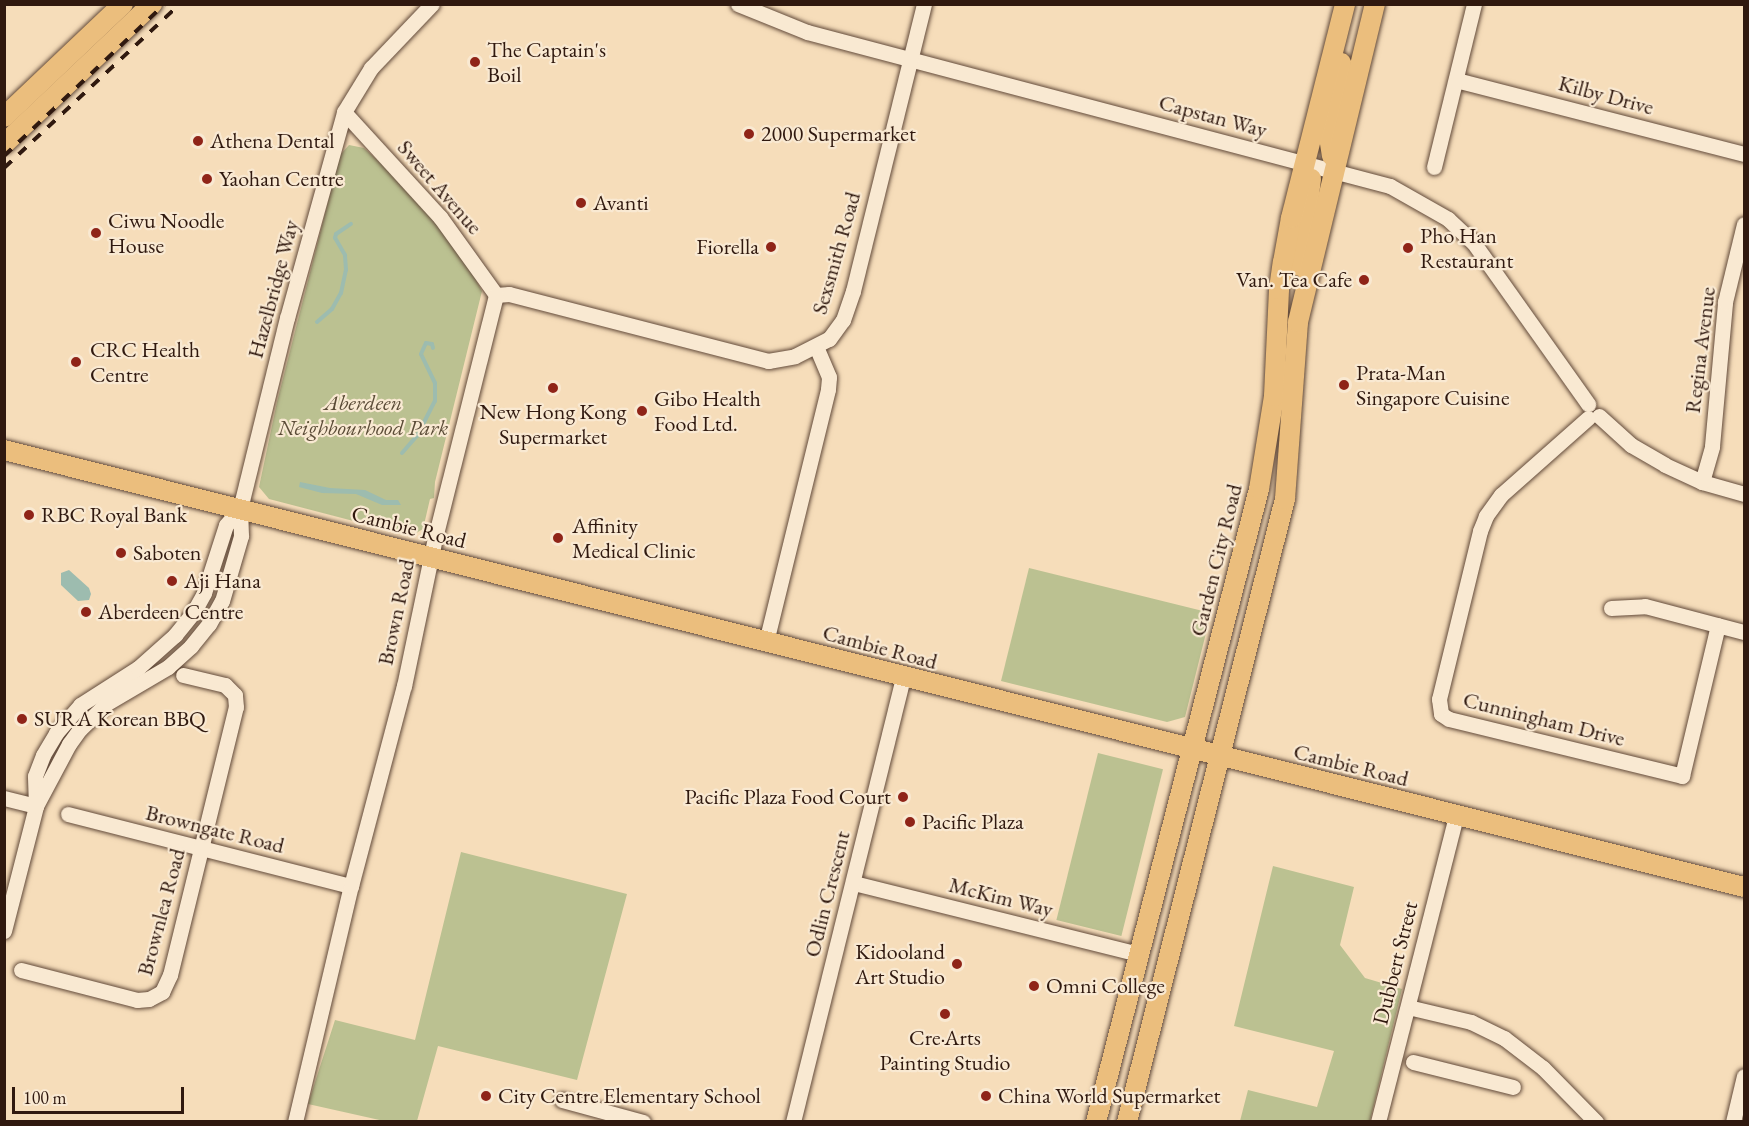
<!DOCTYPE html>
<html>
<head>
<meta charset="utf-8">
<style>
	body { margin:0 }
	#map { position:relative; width:1749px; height:1126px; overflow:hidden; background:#f6ddba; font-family:"EB Garamond",serif }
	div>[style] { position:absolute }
	.green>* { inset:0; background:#bbc191; transform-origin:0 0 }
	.water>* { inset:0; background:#9dbcaf }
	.stream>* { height:4px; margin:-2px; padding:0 2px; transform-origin:2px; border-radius:2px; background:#9dbcaf }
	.roads { filter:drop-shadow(0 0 2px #624a3a) drop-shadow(0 0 2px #624a3a) }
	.minor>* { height:15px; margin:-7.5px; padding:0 7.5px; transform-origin:7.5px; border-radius:7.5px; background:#f9e9d2 }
	.major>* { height:20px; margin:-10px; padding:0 10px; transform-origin:10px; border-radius:10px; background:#ebbe7d }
	.rail>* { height:4px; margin-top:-2px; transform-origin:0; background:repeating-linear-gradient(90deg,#30190f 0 10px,transparent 0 20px) }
	.dots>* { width:16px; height:16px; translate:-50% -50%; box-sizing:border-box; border:3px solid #f9e9d2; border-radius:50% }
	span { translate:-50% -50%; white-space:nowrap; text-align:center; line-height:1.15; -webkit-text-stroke:4.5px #f9e9d2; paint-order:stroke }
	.poi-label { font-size:22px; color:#30190f }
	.left { translate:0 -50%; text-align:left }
	.right { translate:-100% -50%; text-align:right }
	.street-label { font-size:22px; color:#30190f }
	.park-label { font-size:22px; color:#5a4b36; font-style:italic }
	.frame { position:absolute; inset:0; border:6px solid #30190f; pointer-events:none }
	.scale { position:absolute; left:12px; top:1087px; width:172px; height:27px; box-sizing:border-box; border:3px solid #30190f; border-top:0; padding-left:8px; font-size:18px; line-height:21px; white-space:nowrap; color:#30190f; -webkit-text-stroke:4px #f9e9d2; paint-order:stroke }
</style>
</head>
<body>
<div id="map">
	<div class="green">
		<div style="clip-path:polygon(349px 145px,364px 148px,411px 191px,463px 256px,482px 291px,435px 482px,434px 498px,430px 499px,423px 529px,411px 536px,269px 499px,259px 487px,277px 402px,340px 155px)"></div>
		<div style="clip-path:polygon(1029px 568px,1211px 613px,1185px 717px,1167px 722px,1001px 681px)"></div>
		<div style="left:1098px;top:753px;width:67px;height:172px;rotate:14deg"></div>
		<div style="clip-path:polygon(461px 852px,627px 894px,577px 1080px,438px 1046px,417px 1121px,384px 1121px,308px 1104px,335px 1020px,415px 1040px)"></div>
		<div style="clip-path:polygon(1273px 866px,1354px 887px,1340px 945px,1365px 978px,1402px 989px,1370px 1121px,1240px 1121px,1248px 1090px,1317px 1107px,1334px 1051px,1234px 1026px)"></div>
	</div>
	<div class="water">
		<div style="clip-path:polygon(300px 482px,330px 488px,365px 490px,386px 500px,398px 500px,401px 505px,382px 505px,356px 494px,322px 493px,299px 487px)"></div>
		<div style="clip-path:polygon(69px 570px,89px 588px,91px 594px,89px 600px,78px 601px,61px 585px,61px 573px)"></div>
	</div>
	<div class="stream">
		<div style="left:317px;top:322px;width:20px;rotate:-41deg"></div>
		<div style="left:332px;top:309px;width:18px;rotate:-61deg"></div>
		<div style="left:341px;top:293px;width:24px;rotate:-78deg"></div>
		<div style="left:346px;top:270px;width:15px;rotate:-94deg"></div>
		<div style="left:345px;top:255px;width:20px;rotate:-120deg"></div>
		<div style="left:335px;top:238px;width:4px;rotate:-76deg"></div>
		<div style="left:336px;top:234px;width:18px;rotate:-34deg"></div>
		<div style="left:402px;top:453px;width:23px;rotate:-49deg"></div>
		<div style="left:417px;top:436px;width:39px;rotate:-63deg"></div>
		<div style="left:435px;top:401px;width:18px;rotate:-90deg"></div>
		<div style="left:435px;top:383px;width:32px;rotate:-116deg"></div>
		<div style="left:421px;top:354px;width:12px;rotate:-66deg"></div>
		<div style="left:426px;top:343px;width:6px;rotate:9deg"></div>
		<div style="left:432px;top:344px;width:4px;rotate:76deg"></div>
	</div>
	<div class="roads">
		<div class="minor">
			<div style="left:738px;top:4px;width:74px;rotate:22.1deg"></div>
			<div style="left:807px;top:32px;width:603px;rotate:14.8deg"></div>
			<div style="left:1390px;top:186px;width:67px;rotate:29.6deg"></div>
			<div style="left:1448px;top:219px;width:34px;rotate:43deg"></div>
			<div style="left:1473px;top:242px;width:199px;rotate:54.6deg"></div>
			<div style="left:1456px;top:80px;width:297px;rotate:14.4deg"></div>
			<div style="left:344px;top:112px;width:142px;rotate:47.6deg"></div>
			<div style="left:440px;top:217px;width:96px;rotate:54.3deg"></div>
			<div style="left:1434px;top:167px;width:168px;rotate:-76.2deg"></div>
			<div style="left:496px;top:295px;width:13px;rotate:-4deg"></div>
			<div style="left:509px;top:294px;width:268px;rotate:14.5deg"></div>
			<div style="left:768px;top:361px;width:27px;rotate:-10deg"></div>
			<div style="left:795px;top:356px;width:38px;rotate:-27deg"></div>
			<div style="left:829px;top:339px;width:24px;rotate:-54deg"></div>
			<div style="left:843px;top:320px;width:31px;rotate:-71deg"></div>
			<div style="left:853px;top:291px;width:296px;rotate:-76.1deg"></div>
			<div style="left:1599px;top:416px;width:43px;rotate:42.2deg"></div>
			<div style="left:1631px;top:445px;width:39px;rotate:30deg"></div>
			<div style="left:1665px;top:465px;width:41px;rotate:24.7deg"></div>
			<div style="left:1702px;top:482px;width:44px;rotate:15.9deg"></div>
			<div style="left:1588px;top:418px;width:116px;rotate:138.5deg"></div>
			<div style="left:1501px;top:495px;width:26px;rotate:126deg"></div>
			<div style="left:1486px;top:516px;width:16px;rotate:112deg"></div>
			<div style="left:1480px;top:531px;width:173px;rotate:103.7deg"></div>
			<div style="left:1439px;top:699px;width:15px;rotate:82deg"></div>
			<div style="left:1441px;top:714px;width:9px;rotate:32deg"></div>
			<div style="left:1449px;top:719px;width:240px;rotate:13.7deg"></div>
			<div style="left:1682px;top:776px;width:155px;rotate:-76.6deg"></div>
			<div style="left:1702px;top:482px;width:37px;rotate:-74deg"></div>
			<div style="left:1712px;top:446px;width:145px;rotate:-84.8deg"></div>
			<div style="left:1725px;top:302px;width:80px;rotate:-76.3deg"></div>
			<div style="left:1611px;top:608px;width:34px;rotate:-3deg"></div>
			<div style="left:1645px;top:606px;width:102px;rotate:14.7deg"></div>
			<div style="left:766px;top:642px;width:260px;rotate:-76.2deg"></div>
			<div style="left:828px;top:389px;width:12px;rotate:-85deg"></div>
			<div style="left:829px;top:377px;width:33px;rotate:-113deg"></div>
			<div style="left:4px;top:798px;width:33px;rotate:14deg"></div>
			<div style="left:36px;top:806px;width:30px;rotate:-92deg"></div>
			<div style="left:35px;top:776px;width:22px;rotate:-69deg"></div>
			<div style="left:43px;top:755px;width:26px;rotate:-59deg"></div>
			<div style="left:56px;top:733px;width:37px;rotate:-49deg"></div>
			<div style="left:80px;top:705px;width:69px;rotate:-32.5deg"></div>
			<div style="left:138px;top:668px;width:50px;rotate:-41.7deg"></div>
			<div style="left:175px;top:635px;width:28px;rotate:-51deg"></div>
			<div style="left:193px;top:613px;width:23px;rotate:-61deg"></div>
			<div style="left:204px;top:593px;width:71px;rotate:-72.1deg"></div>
			<div style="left:226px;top:525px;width:21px;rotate:-49deg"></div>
			<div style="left:68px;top:814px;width:292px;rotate:14.3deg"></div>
			<div style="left:854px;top:883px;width:293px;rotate:14deg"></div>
			<div style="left:4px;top:931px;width:129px;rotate:-75.6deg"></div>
			<div style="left:36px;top:806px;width:70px;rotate:-62deg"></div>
			<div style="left:69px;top:744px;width:19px;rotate:-54deg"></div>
			<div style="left:80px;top:729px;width:37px;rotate:-44deg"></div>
			<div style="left:107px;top:703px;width:71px;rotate:-30.5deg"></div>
			<div style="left:168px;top:667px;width:31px;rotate:-42deg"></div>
			<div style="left:191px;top:646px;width:28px;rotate:-51deg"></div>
			<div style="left:209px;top:624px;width:26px;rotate:-61deg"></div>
			<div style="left:222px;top:601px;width:68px;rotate:-73.7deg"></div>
			<div style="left:241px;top:536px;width:27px;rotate:-92deg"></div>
			<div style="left:240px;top:509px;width:197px;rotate:-76.2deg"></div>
			<div style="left:287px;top:318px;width:214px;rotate:-74.5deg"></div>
			<div style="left:344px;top:112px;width:52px;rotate:-58.5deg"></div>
			<div style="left:371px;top:68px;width:88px;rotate:-46.4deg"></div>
			<div style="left:21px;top:970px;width:120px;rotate:14.5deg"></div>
			<div style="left:137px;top:1000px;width:12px;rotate:-5deg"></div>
			<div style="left:149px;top:999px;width:15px;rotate:-28deg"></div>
			<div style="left:162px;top:992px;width:19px;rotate:-65deg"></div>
			<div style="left:170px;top:975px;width:276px;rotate:-76.2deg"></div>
			<div style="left:236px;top:707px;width:12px;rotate:-95deg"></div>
			<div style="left:235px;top:695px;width:14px;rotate:-135deg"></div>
			<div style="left:225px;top:685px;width:43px;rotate:-166.6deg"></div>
			<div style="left:1408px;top:1007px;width:65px;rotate:13.4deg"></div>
			<div style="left:1471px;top:1022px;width:37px;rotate:26deg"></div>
			<div style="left:1504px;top:1038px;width:49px;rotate:37.6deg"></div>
			<div style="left:1543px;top:1068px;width:76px;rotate:45.5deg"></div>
			<div style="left:1413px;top:1062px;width:103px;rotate:14deg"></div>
			<div style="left:562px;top:1100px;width:84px;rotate:15.2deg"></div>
			<div style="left:295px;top:1122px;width:243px;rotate:-76.7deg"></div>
			<div style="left:351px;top:886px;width:207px;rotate:-75.2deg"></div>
			<div style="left:404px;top:686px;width:151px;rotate:-78.2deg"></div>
			<div style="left:435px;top:538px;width:251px;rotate:-75.9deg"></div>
			<div style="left:793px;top:1122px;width:457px;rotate:-76.1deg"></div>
			<div style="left:1378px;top:1122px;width:316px;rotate:-75.7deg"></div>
			<div style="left:1733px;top:1122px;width:47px;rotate:-76.6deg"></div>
		</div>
		<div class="major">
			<div style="left:4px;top:117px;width:164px;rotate:-43.5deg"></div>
			<div style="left:4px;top:144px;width:204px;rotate:-43.4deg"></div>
			<div style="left:1332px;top:156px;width:18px;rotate:-99deg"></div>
			<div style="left:1329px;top:138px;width:76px;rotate:-80.9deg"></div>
			<div style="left:1300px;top:266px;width:88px;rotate:-82.8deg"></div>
			<div style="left:4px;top:450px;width:1794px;rotate:14.1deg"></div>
			<div style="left:1096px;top:1122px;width:654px;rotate:-75.56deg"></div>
			<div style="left:1259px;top:489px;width:94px;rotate:-80.8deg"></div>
			<div style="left:1274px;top:396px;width:107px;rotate:-87.3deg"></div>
			<div style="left:1279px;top:289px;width:27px;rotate:-82deg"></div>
			<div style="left:1283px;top:262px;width:45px;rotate:-79.7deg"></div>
			<div style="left:1291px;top:218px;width:221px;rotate:-75.8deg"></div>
			<div style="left:1127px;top:1122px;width:643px;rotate:-75.77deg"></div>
			<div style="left:1285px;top:499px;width:177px;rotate:-85.8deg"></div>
			<div style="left:1298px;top:322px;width:327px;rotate:-76.4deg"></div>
		</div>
	</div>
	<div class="rail">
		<div style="left:4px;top:156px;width:221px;rotate:-43.4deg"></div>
		<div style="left:4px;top:168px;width:241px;rotate:-43deg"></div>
	</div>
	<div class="dots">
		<div style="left:475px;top:62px;background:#8f2418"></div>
		<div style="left:749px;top:134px;background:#8f2418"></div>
		<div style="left:198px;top:141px;background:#8f2418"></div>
		<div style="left:207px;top:179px;background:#8f2418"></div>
		<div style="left:581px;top:203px;background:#8f2418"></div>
		<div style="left:96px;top:233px;background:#8f2418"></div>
		<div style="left:771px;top:247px;background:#8f2418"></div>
		<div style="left:1408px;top:248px;background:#8f2418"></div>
		<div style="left:1364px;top:280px;background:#8f2418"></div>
		<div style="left:76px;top:362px;background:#8f2418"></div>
		<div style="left:1344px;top:385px;background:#8f2418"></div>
		<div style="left:553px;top:388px;background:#8f2418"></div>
		<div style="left:642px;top:411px;background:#8f2418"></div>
		<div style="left:29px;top:515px;background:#8f2418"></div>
		<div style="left:558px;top:538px;background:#8f2418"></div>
		<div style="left:121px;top:553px;background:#8f2418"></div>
		<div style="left:172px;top:581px;background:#8f2418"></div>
		<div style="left:86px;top:612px;background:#8f2418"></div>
		<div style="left:22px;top:719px;background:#8f2418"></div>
		<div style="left:903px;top:797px;background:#8f2418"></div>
		<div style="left:910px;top:822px;background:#8f2418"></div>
		<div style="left:957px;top:964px;background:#8f2418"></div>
		<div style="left:1034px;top:986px;background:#8f2418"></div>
		<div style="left:945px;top:1014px;background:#8f2418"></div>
		<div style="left:486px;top:1096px;background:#8f2418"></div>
		<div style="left:986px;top:1096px;background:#8f2418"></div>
	</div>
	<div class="poi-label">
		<span class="left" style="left:487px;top:62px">The Captain's<br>Boil</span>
		<span class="left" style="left:761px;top:134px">2000 Supermarket</span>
		<span class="left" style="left:210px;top:141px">Athena Dental</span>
		<span class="left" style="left:219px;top:179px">Yaohan Centre</span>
		<span class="left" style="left:593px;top:203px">Avanti</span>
		<span class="left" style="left:108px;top:233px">Ciwu Noodle<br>House</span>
		<span class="left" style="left:1420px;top:248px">Pho Han<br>Restaurant</span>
		<span class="right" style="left:759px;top:247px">Fiorella</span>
		<span class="right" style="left:1352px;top:280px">Van. Tea Cafe</span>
		<span class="left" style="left:90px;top:362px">CRC Health<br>Centre</span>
		<span class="left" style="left:1356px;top:385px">Prata-Man<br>Singapore Cuisine</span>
		<span class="left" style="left:654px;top:411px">Gibo Health<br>Food Ltd.</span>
		<span style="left:553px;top:424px">New Hong Kong<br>Supermarket</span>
		<span class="left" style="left:41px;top:515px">RBC Royal Bank</span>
		<span class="left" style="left:572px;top:538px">Affinity<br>Medical Clinic</span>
		<span class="left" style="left:133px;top:553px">Saboten</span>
		<span class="left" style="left:184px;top:581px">Aji Hana</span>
		<span class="left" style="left:98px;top:612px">Aberdeen Centre</span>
		<span class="left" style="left:34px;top:719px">SURA Korean BBQ</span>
		<span class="right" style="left:891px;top:797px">Pacific Plaza Food Court</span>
		<span class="left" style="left:922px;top:822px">Pacific Plaza</span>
		<span class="right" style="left:945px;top:964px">Kidooland<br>Art Studio</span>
		<span class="left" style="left:1046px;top:986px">Omni College</span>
		<span style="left:945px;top:1050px">Cre·Arts<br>Painting Studio</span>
		<span class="left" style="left:498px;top:1096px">City Centre Elementary School</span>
		<span class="left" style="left:998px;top:1096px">China World Supermarket</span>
	</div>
	<div class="street-label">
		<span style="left:1606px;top:95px;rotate:15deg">Kilby Drive</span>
		<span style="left:1213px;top:116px;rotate:15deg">Capstan Way</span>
		<span style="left:440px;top:187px;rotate:49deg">Sweet Avenue</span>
		<span style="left:836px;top:253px;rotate:-74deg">Sexsmith Road</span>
		<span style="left:273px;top:289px;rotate:-75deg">Hazelbridge Way</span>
		<span style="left:1700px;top:350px;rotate:-83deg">Regina Avenue</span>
		<span style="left:409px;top:527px;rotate:14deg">Cambie Road</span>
		<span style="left:1216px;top:560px;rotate:-76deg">Garden City Road</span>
		<span style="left:396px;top:612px;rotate:-78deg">Brown Road</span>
		<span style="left:880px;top:647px;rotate:15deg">Cambie Road</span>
		<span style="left:1544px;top:719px;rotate:14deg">Cunningham Drive</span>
		<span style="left:1351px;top:765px;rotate:14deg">Cambie Road</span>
		<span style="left:215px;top:829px;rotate:14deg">Browngate Road</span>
		<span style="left:827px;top:894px;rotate:-76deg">Odlin Crescent</span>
		<span style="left:1001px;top:897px;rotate:14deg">McKim Way</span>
		<span style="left:161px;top:912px;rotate:-75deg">Brownlea Road</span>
		<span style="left:1395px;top:963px;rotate:-76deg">Dubbert Street</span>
	</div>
	<div class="park-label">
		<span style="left:363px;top:415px">Aberdeen<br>Neighbourhood Park</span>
	</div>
	<div class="frame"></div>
	<div class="scale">100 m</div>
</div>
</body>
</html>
